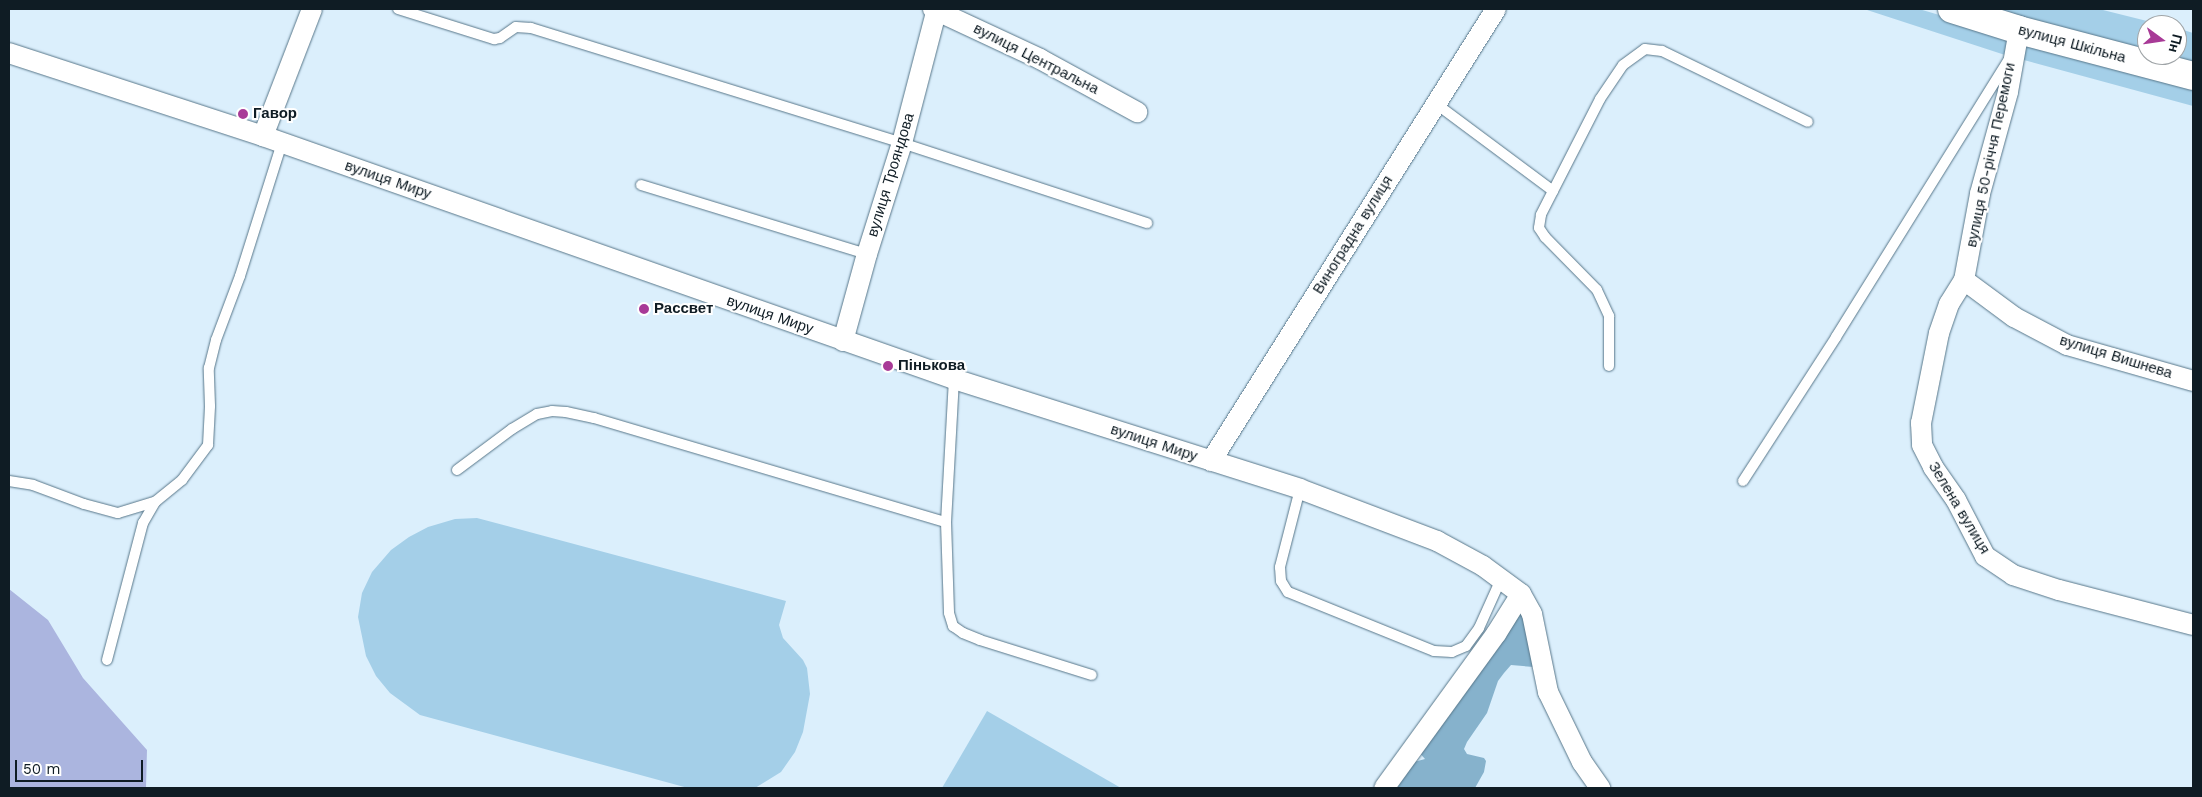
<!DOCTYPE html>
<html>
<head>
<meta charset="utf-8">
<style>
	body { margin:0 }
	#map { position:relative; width:2202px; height:797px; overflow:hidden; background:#dbeffc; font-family:"Work Sans",sans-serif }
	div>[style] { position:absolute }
	.green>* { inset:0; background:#a4cfe8 }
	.forest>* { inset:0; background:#86b2cc }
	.water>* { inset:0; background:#abb5df }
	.roads { filter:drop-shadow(0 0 1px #577689) drop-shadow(0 0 1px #577689) }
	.lane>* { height:10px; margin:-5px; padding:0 5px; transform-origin:5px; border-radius:5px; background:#fff }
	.street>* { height:20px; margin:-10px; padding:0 10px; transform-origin:10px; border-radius:10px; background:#fff }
	.secondary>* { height:28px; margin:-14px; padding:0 14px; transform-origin:14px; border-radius:14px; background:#fff }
	.dots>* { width:14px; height:14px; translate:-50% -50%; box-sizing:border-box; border:2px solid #fff; border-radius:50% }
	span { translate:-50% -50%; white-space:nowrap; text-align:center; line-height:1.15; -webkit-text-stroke:4px #fff; paint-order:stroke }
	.street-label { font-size:15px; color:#0f1c24 }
	.poi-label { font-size:15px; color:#0f1c24; font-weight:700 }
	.left { translate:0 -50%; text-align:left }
	.frame { position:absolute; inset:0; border:10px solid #0f1c24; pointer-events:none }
	.north { position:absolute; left:2137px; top:15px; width:50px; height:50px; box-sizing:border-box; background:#fff; border:1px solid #9fa4a7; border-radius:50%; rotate:104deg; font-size:14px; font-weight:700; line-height:20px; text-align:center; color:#0f1c24 }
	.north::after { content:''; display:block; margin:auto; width:18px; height:22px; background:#a83a97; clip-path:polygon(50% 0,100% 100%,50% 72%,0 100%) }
	.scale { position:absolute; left:15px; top:760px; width:128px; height:22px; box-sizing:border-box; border:2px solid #0f1c24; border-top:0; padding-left:6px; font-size:15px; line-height:18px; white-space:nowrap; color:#0f1c24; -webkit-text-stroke:4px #fff; paint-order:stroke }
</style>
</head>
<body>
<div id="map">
	<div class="green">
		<div style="clip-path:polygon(1864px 9px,1919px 9px,2007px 35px,2193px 86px,2193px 106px,2002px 54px)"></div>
		<div style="clip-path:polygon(1982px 9px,2099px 9px,2163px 25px,2147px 25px,2147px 53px)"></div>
		<div style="clip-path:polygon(2177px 28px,2193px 33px,2193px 65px,2156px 55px,2177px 55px)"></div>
		<div style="clip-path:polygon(477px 518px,786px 601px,779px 625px,783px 638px,803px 660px,807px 668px,810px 694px,803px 732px,795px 752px,781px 772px,755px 788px,688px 788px,420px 715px,390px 693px,376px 676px,366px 656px,358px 617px,362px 593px,372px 572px,391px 550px,409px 537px,428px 527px,455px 519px)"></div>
		<div style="clip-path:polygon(987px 711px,1121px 788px,942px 788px)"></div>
	</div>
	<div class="forest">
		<div style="clip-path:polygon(1523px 611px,1534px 667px,1511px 665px,1504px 673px,1498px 681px,1487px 713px,1467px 742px,1464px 749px,1467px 754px,1484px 758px,1486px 761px,1484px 772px,1475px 788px,1390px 788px,1414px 762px,1425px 759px,1418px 751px,1516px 612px)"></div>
	</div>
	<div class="water">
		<div style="clip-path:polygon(9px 589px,48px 620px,83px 678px,147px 750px,146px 788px,9px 788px)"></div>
	</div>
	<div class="roads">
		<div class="lane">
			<div style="left:398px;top:9px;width:101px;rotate:17.4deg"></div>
			<div style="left:494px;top:39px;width:6px;rotate:-9deg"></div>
			<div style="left:500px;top:38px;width:19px;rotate:-35deg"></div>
			<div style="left:516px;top:27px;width:15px;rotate:4deg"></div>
			<div style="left:531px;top:28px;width:388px;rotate:17.2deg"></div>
			<div style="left:902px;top:143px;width:258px;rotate:18.1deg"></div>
			<div style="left:1435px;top:103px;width:147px;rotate:36.7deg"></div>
			<div style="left:1553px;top:191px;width:27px;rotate:117deg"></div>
			<div style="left:1541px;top:215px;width:13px;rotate:99deg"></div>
			<div style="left:1539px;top:228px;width:11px;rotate:56deg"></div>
			<div style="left:1545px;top:237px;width:74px;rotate:45.5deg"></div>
			<div style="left:1597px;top:290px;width:29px;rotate:65deg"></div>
			<div style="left:1609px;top:316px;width:50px;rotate:90deg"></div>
			<div style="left:641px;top:185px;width:236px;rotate:17deg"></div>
			<div style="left:1553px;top:191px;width:103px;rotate:-62.9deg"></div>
			<div style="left:1600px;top:99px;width:41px;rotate:-55.9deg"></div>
			<div style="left:1623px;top:65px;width:27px;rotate:-36deg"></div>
			<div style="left:1645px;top:49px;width:17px;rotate:7deg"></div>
			<div style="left:1662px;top:51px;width:162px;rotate:25.9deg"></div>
			<div style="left:954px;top:379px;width:143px;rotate:93.2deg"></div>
			<div style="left:946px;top:522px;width:91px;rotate:88.1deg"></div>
			<div style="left:949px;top:613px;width:14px;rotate:73deg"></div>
			<div style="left:953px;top:626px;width:12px;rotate:35deg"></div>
			<div style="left:963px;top:633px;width:18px;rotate:22deg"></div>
			<div style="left:980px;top:640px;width:117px;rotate:17.4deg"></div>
			<div style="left:457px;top:470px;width:69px;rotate:-36.7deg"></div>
			<div style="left:512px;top:429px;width:29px;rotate:-31deg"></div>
			<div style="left:537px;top:414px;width:15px;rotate:-11deg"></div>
			<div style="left:552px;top:411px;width:14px;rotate:4deg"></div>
			<div style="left:566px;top:412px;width:29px;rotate:12deg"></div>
			<div style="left:594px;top:418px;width:367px;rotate:16.5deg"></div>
			<div style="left:9px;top:481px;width:24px;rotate:9deg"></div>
			<div style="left:33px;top:485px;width:54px;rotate:20.4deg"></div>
			<div style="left:84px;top:504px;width:35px;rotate:15deg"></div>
			<div style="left:118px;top:513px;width:39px;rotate:-17deg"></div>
			<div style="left:1743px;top:481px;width:171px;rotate:-57.1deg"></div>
			<div style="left:1836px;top:337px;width:325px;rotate:-58.1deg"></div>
			<div style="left:1300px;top:489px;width:81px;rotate:104.4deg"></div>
			<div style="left:1280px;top:567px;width:14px;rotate:86deg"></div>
			<div style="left:1281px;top:581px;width:13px;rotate:58deg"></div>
			<div style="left:1288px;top:592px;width:157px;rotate:22deg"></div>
			<div style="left:1434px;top:651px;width:18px;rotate:3deg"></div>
			<div style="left:1452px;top:652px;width:15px;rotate:-23deg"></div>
			<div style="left:1466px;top:646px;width:22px;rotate:-54deg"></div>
			<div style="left:1479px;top:628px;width:54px;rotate:-65.8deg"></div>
			<div style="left:107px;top:660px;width:142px;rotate:-75.3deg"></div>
			<div style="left:143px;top:523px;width:24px;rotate:-60deg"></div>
			<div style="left:155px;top:502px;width:35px;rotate:-39deg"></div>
			<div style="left:182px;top:480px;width:44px;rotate:-53.4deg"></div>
			<div style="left:208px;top:445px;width:39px;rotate:-87deg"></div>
			<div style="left:210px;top:406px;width:38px;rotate:-92deg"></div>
			<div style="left:209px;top:368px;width:29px;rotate:-76deg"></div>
			<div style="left:216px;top:340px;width:68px;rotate:-69.4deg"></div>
			<div style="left:240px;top:276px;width:139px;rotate:-72.5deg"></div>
		</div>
		<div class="street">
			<div style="left:933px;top:9px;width:118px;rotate:25deg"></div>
			<div style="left:1040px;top:59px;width:111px;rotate:28.7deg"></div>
			<div style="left:2019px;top:30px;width:63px;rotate:100.1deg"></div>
			<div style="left:2008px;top:92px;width:106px;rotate:105.4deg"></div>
			<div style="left:1980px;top:194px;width:87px;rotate:100.5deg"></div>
			<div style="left:1964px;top:280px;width:28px;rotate:122deg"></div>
			<div style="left:1949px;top:304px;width:31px;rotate:109deg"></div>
			<div style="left:1939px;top:333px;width:92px;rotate:101.3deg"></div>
			<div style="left:1921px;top:423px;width:22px;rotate:87deg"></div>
			<div style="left:1922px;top:445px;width:25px;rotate:63deg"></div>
			<div style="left:1933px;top:467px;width:40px;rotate:55.1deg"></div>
			<div style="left:1956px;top:500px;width:63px;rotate:62.6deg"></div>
			<div style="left:1985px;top:556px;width:34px;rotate:34deg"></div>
			<div style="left:2013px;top:575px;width:48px;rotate:18.1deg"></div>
			<div style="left:2059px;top:590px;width:138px;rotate:14.6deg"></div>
			<div style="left:9px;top:53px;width:267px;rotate:18.1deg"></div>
			<div style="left:263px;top:136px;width:732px;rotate:19.37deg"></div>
			<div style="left:954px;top:379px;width:363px;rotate:17.6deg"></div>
			<div style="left:1300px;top:489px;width:147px;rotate:20.8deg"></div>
			<div style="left:1437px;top:541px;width:52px;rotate:28.5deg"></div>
			<div style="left:1483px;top:566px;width:47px;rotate:36.4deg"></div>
			<div style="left:1521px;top:594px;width:47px;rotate:122deg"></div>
			<div style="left:1496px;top:634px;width:190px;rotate:126deg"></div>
			<div style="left:263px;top:136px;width:136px;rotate:-68.9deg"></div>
			<div style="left:1964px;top:280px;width:62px;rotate:36.5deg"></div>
			<div style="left:2014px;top:317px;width:60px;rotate:27.8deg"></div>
			<div style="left:2067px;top:345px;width:131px;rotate:15.9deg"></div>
			<div style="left:843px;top:341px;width:90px;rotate:-74.6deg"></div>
			<div style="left:867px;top:254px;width:116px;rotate:-72.5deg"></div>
			<div style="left:902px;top:143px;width:138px;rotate:-75.4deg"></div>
			<div style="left:1211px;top:461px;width:534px;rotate:-57.77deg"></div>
			<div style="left:1521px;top:594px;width:23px;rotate:61deg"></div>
			<div style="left:1532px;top:614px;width:80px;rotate:78.4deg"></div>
			<div style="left:1548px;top:692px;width:78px;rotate:64.1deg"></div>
			<div style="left:1582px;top:762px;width:32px;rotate:55deg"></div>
		</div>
		<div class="secondary">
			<div style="left:1952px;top:9px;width:70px;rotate:17.4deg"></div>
			<div style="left:2019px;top:30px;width:180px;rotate:14.8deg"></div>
		</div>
	</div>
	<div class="dots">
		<div style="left:243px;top:114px;background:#a83a97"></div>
		<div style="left:644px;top:309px;background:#a83a97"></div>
		<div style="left:888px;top:366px;background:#a83a97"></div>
	</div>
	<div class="street-label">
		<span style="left:2072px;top:44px;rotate:15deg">вулиця Шкільна</span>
		<span style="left:1036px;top:59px;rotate:27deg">вулиця Центральна</span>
		<span style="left:1991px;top:155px;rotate:-78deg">вулиця 50-річчя Перемоги</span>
		<span style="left:891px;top:175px;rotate:-73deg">вулиця Трояндова</span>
		<span style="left:388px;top:180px;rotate:19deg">вулиця Миру</span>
		<span style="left:1353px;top:235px;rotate:-58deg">Виноградна вулиця</span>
		<span style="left:770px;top:315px;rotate:19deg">вулиця Миру</span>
		<span style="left:2116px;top:357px;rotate:17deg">вулиця Вишнева</span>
		<span style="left:1154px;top:443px;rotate:18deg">вулиця Миру</span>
		<span style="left:1959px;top:508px;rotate:59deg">Зелена вулиця</span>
	</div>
	<div class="poi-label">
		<span class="left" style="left:253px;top:114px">Гавор</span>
		<span class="left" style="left:654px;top:309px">Рассвет</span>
		<span class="left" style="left:898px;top:366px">Пінькова</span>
	</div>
	<div class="frame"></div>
	<div class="north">Пн</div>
	<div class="scale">50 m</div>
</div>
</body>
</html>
